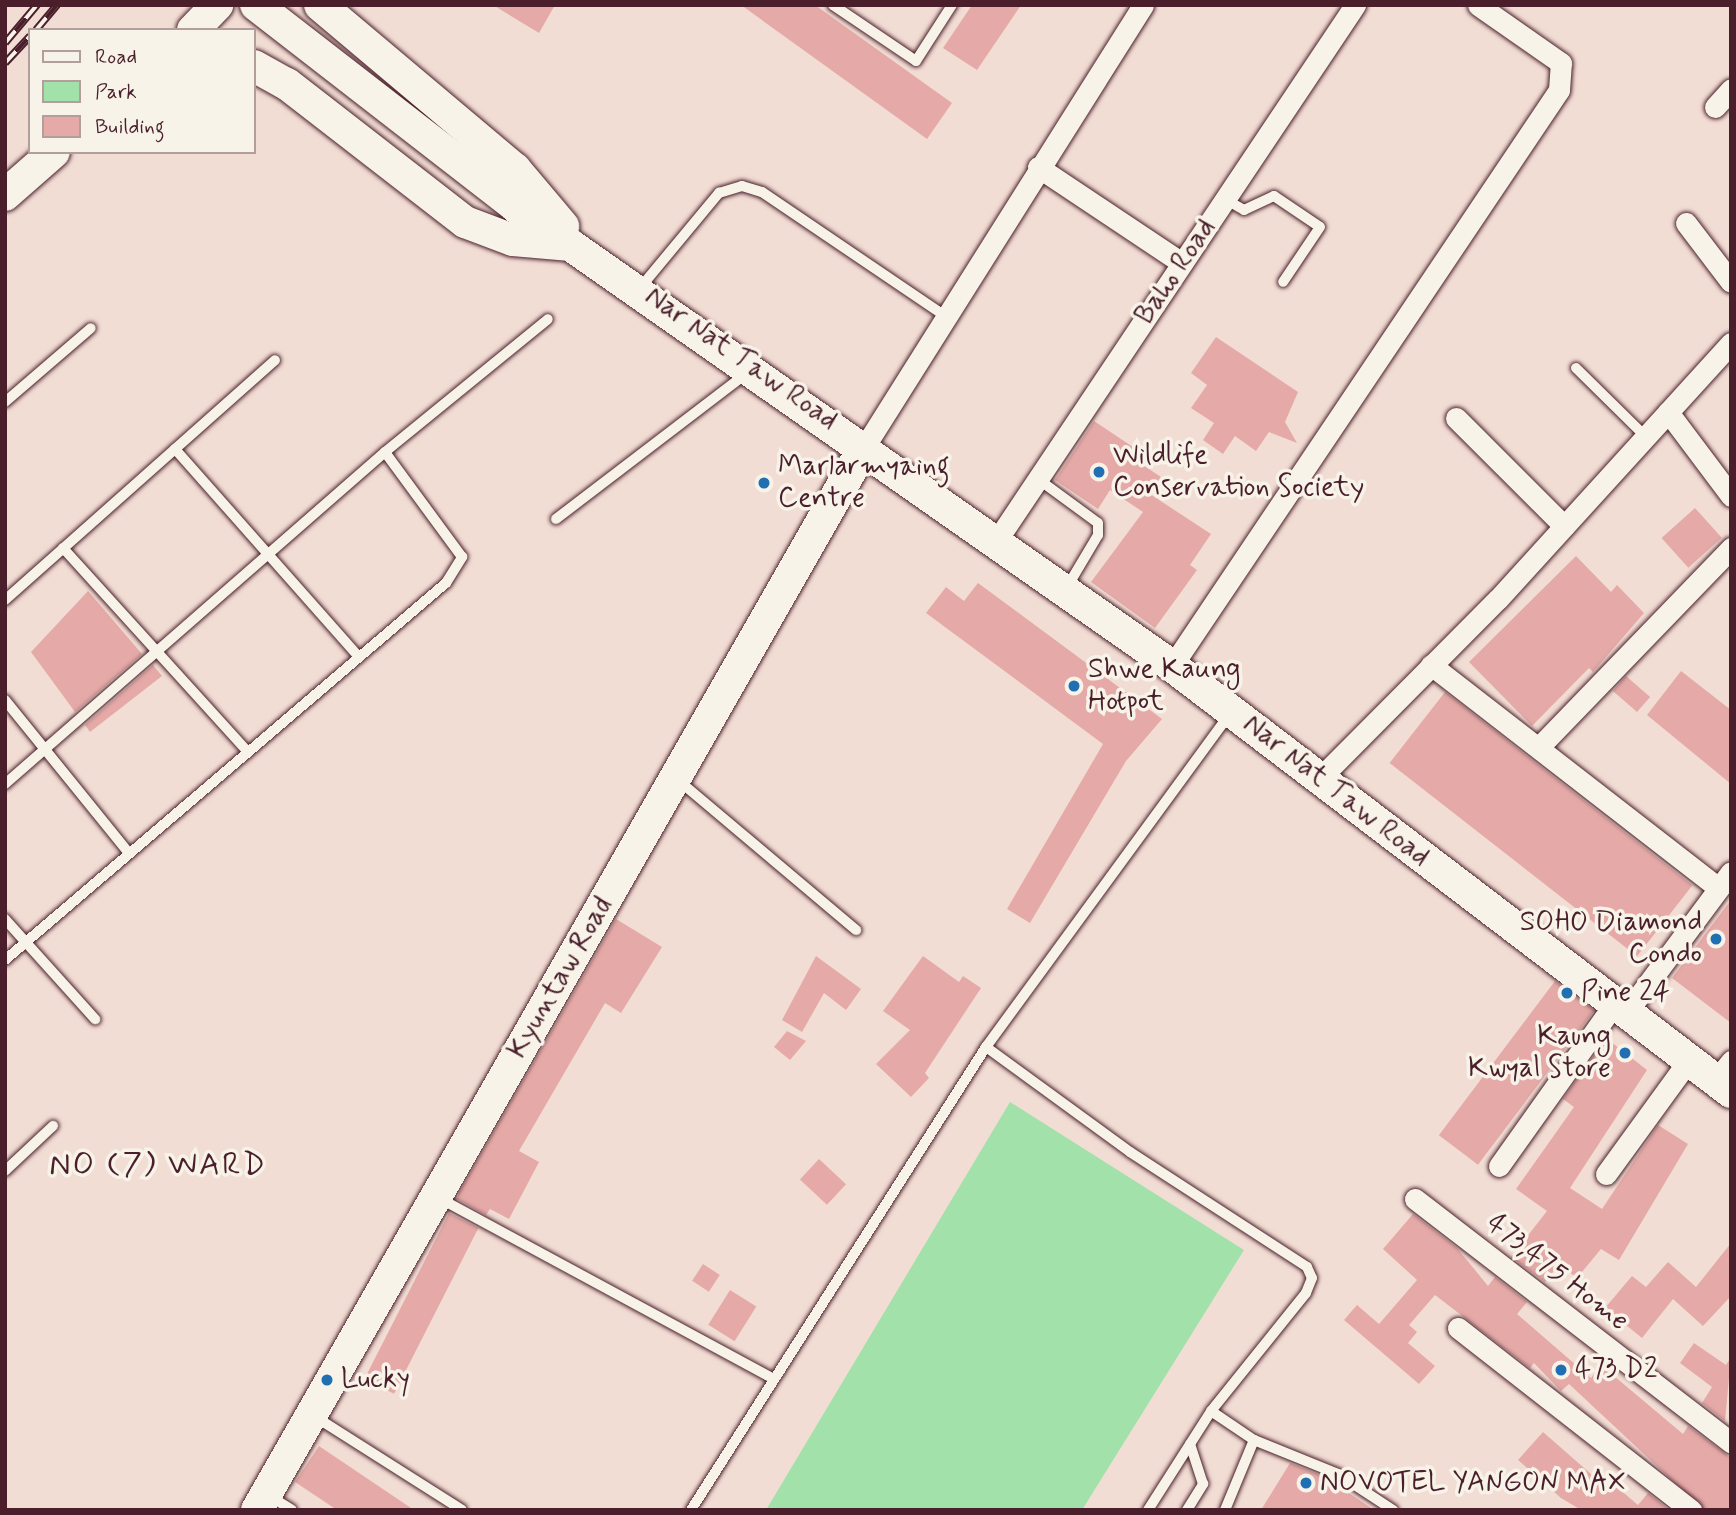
<!DOCTYPE html>
<html>
<head>
<meta charset="utf-8">
<style>
	body { margin:0 }
	#map { position:relative; width:1736px; height:1515px; overflow:hidden; background:#f2ddd4; font-family:Mynerve,sans-serif }
	div>[style] { position:absolute }
	.green>* { inset:0; background:#a2e1a9 }
	.building>* { inset:0; background:#e5aaa7; transform-origin:0 0 }
	.roads { filter:drop-shadow(0 0 2px #4a1f2b) drop-shadow(0 0 2px #4a1f2b) }
	.lane>* { height:10px; margin:-5px; padding:0 5px; transform-origin:5px; border-radius:5px; background:#f7f3e8 }
	.street>* { height:21px; margin:-10.5px; padding:0 10.5px; transform-origin:10.5px; border-radius:10.5px; background:#f7f3e8 }
	.secondary>* { height:32px; margin:-16px; padding:0 16px; transform-origin:16px; border-radius:16px; background:#f7f3e8 }
	.rail>* { height:8px; margin-top:-4px; transform-origin:0; background:repeating-linear-gradient(90deg,#f7f3e8 0 16px,#4a1f2b 0 32px); box-sizing:border-box; border-block:2px solid #4a1f2b }
	.dots>* { width:19px; height:19px; translate:-50% -50%; box-sizing:border-box; border:4px solid #f7f3e8; border-radius:50% }
	span { translate:-50% -50%; white-space:nowrap; text-align:center; line-height:1.15; -webkit-text-stroke:7px #f7f3e8; paint-order:stroke }
	.street-label { font-size:28px; color:#4a1f2b }
	.poi-label { font-size:28px; color:#4a1f2b }
	.left { translate:0 -50%; text-align:left }
	.right { translate:-100% -50%; text-align:right }
	.quarter-label { font-size:32px; color:#4a1f2b; letter-spacing:2px }
	.frame { position:absolute; inset:0; border:7px solid #4a1f2b; pointer-events:none }
	.legend { position:absolute; left:28px; top:28px; width:228px; height:126px; box-sizing:border-box; background:#f7f3e8; border:2px solid #b29e9c; margin:0; padding:9px 12px; list-style:none; font-size:21px; color:#4a1f2b }
	.legend li { display:flex; align-items:center; gap:14px; height:35px }
	.legend b { width:35px; border:2px solid #b29e9c }
</style>
</head>
<body>
<div id="map">
	<div class="green">
		<div style="clip-path:polygon(1010px 1102px,1244px 1250px,1082px 1510px,766px 1510px)"></div>
	</div>
	<div class="building">
		<div style="clip-path:polygon(493px 5px,555px 5px,539px 33px)"></div>
		<div style="clip-path:polygon(741px 5px,815px 5px,952px 103px,927px 139px)"></div>
		<div style="clip-path:polygon(972px 5px,1021px 5px,977px 70px,943px 48px)"></div>
		<div style="clip-path:polygon(1216px 337px,1298px 392px,1285px 422px,1297px 443px,1269px 432px,1256px 451px,1235px 436px,1223px 454px,1203px 440px,1214px 423px,1191px 408px,1207px 385px,1191px 373px)"></div>
		<div style="clip-path:polygon(1094px 421px,1148px 457px,1143px 465px,1161px 477px,1150px 494px,1211px 534px,1190px 565px,1197px 570px,1155px 628px,1091px 582px,1143px 512px,1110px 490px,1098px 509px,1055px 480px)"></div>
		<div style="left:1695px;top:508px;width:40px;height:45px;rotate:48deg"></div>
		<div style="clip-path:polygon(1576px 556px,1611px 592px,1617px 585px,1644px 613px,1593px 672px,1589px 668px,1532px 726px,1469px 662px)"></div>
		<div style="clip-path:polygon(978px 583px,1162px 719px,1126px 761px,1030px 923px,1007px 909px,1103px 744px,926px 613px,946px 587px,964px 601px)"></div>
		<div style="clip-path:polygon(88px 591px,142px 654px,75px 712px,31px 652px)"></div>
		<div style="clip-path:polygon(153px 665px,162px 676px,90px 732px,85px 725px)"></div>
		<div style="clip-path:polygon(1681px 671px,1731px 710px,1731px 784px,1647px 715px)"></div>
		<div style="left:1626px;top:676px;width:32px;height:20px;rotate:41deg"></div>
		<div style="left:1445px;top:692px;width:314px;height:90px;rotate:38deg"></div>
		<div style="clip-path:polygon(1731px 900px,1731px 1023px,1672px 978px)"></div>
		<div style="clip-path:polygon(616px 919px,662px 947px,621px 1013px,605px 1003px,519px 1151px,539px 1162px,509px 1219px,490px 1209px,486px 1215px,457px 1199px,459px 1193px)"></div>
		<div style="clip-path:polygon(816px 956px,861px 989px,846px 1010px,824px 993px,802px 1032px,782px 1020px)"></div>
		<div style="clip-path:polygon(923px 956px,959px 982px,963px 976px,981px 988px,925px 1073px,929px 1078px,911px 1097px,876px 1064px,910px 1030px,883px 1011px)"></div>
		<div style="left:1555px;top:981px;width:49px;height:193px;rotate:37deg"></div>
		<div style="clip-path:polygon(787px 1031px,806px 1041px,790px 1060px,774px 1047px)"></div>
		<div style="clip-path:polygon(1606px 1038px,1647px 1070px,1570px 1188px,1602px 1209px,1658px 1125px,1688px 1144px,1619px 1260px,1601px 1249px,1577px 1278px,1559px 1264px,1545px 1282px,1511px 1257px,1547px 1211px,1516px 1189px,1574px 1107px,1563px 1099px)"></div>
		<div style="left:819px;top:1159px;width:37px;height:28px;rotate:43deg"></div>
		<div style="left:449px;top:1213px;width:33px;height:186px;rotate:27deg"></div>
		<div style="clip-path:polygon(1413px 1214px,1457px 1248px,1488px 1286px,1495px 1277px,1527px 1302px,1517px 1314px,1591px 1378px,1601px 1365px,1683px 1434px,1688px 1426px,1731px 1458px,1731px 1510px,1704px 1510px,1569px 1384px,1561px 1391px,1534px 1363px,1530px 1368px,1435px 1295px,1409px 1325px,1417px 1332px,1408px 1343px,1435px 1366px,1419px 1384px,1344px 1320px,1357px 1305px,1379px 1324px,1417px 1280px,1383px 1249px)"></div>
		<div style="clip-path:polygon(1731px 1243px,1731px 1296px,1703px 1326px,1673px 1299px,1642px 1338px,1605px 1308px,1632px 1276px,1646px 1287px,1668px 1262px,1696px 1287px)"></div>
		<div style="left:703px;top:1264px;width:20px;height:20px;rotate:33deg"></div>
		<div style="left:730px;top:1290px;width:31px;height:41px;rotate:32deg"></div>
		<div style="clip-path:polygon(1694px 1343px,1726px 1365px,1731px 1357px,1725px 1421px,1702px 1403px,1712px 1387px,1680px 1363px)"></div>
		<div style="clip-path:polygon(1543px 1432px,1607px 1488px,1611px 1482px,1638px 1505px,1648px 1493px,1669px 1510px,1581px 1510px,1561px 1498px,1518px 1460px)"></div>
		<div style="clip-path:polygon(319px 1446px,414px 1510px,337px 1510px,295px 1482px)"></div>
		<div style="clip-path:polygon(1290px 1463px,1325px 1477px,1374px 1510px,1261px 1510px)"></div>
	</div>
	<div class="roads">
		<div class="lane">
			<div style="left:833px;top:5px;width:100px;rotate:34deg"></div>
			<div style="left:916px;top:61px;width:67px;rotate:-57.3deg"></div>
			<div style="left:1225px;top:199px;width:22px;rotate:30deg"></div>
			<div style="left:1244px;top:210px;width:33px;rotate:-25deg"></div>
			<div style="left:1274px;top:196px;width:55px;rotate:34deg"></div>
			<div style="left:1320px;top:227px;width:66px;rotate:123.9deg"></div>
			<div style="left:640px;top:288px;width:124px;rotate:-50.3deg"></div>
			<div style="left:719px;top:193px;width:24px;rotate:-17deg"></div>
			<div style="left:742px;top:186px;width:21px;rotate:17deg"></div>
			<div style="left:762px;top:192px;width:220px;rotate:34.1deg"></div>
			<div style="left:1576px;top:368px;width:98px;rotate:44.6deg"></div>
			<div style="left:5px;top:402px;width:113px;rotate:-40.7deg"></div>
			<div style="left:175px;top:449px;width:276px;rotate:48.5deg"></div>
			<div style="left:1038px;top:479px;width:74px;rotate:36.3deg"></div>
			<div style="left:1098px;top:523px;width:12px;rotate:90deg"></div>
			<div style="left:1098px;top:535px;width:63px;rotate:120.7deg"></div>
			<div style="left:556px;top:519px;width:242px;rotate:-37.4deg"></div>
			<div style="left:63px;top:548px;width:271px;rotate:47.8deg"></div>
			<div style="left:5px;top:600px;width:361px;rotate:-41.6deg"></div>
			<div style="left:5px;top:700px;width:196px;rotate:51deg"></div>
			<div style="left:678px;top:780px;width:233px;rotate:40.1deg"></div>
			<div style="left:5px;top:784px;width:505px;rotate:-41.14deg"></div>
			<div style="left:5px;top:919px;width:135px;rotate:48deg"></div>
			<div style="left:5px;top:960px;width:580px;rotate:-40.53deg"></div>
			<div style="left:446px;top:583px;width:31px;rotate:-58deg"></div>
			<div style="left:462px;top:557px;width:130px;rotate:-126.3deg"></div>
			<div style="left:385px;top:452px;width:210px;rotate:-39.2deg"></div>
			<div style="left:986px;top:1047px;width:178px;rotate:36.1deg"></div>
			<div style="left:1130px;top:1152px;width:211px;rotate:33deg"></div>
			<div style="left:1307px;top:1267px;width:12px;rotate:66deg"></div>
			<div style="left:1312px;top:1278px;width:16px;rotate:112deg"></div>
			<div style="left:1306px;top:1293px;width:151px;rotate:128.8deg"></div>
			<div style="left:1211px;top:1411px;width:52px;rotate:34deg"></div>
			<div style="left:1254px;top:1440px;width:91px;rotate:22deg"></div>
			<div style="left:1338px;top:1474px;width:66px;rotate:33.2deg"></div>
			<div style="left:5px;top:1171px;width:66px;rotate:-43.2deg"></div>
			<div style="left:439px;top:1198px;width:376px;rotate:28.4deg"></div>
			<div style="left:314px;top:1416px;width:175px;rotate:32.4deg"></div>
			<div style="left:268px;top:1495px;width:28px;rotate:32deg"></div>
			<div style="left:691px;top:1510px;width:549px;rotate:-57.5deg"></div>
			<div style="left:986px;top:1047px;width:415px;rotate:-53.8deg"></div>
			<div style="left:1148px;top:1510px;width:117px;rotate:-57.5deg"></div>
			<div style="left:1187px;top:1510px;width:31px;rotate:-58deg"></div>
			<div style="left:1203px;top:1484px;width:42px;rotate:-108deg"></div>
			<div style="left:1225px;top:1510px;width:76px;rotate:-67.5deg"></div>
		</div>
		<div class="street">
			<div style="left:1715px;top:107px;width:24px;rotate:-48deg"></div>
			<div style="left:1038px;top:167px;width:173px;rotate:33.7deg"></div>
			<div style="left:1686px;top:223px;width:74px;rotate:52.7deg"></div>
			<div style="left:1668px;top:412px;width:105px;rotate:53.1deg"></div>
			<div style="left:1456px;top:418px;width:153px;rotate:45deg"></div>
			<div style="left:865px;top:446px;width:521px;rotate:-57.77deg"></div>
			<div style="left:997px;top:540px;width:644px;rotate:-56.21deg"></div>
			<div style="left:1431px;top:665px;width:364px;rotate:37.8deg"></div>
			<div style="left:1172px;top:666px;width:694px;rotate:-56.1deg"></div>
			<div style="left:1559px;top:90px;width:27px;rotate:-86deg"></div>
			<div style="left:1561px;top:63px;width:101px;rotate:-145.1deg"></div>
			<div style="left:1539px;top:747px;width:277px;rotate:-46deg"></div>
			<div style="left:1320px;top:778px;width:252px;rotate:-45.2deg"></div>
			<div style="left:1498px;top:599px;width:346px;rotate:-47.7deg"></div>
			<div style="left:1624px;top:1016px;width:179px;rotate:-53.4deg"></div>
			<div style="left:1715px;top:1081px;width:26px;rotate:-51deg"></div>
			<div style="left:1499px;top:1166px;width:195px;rotate:-54.6deg"></div>
			<div style="left:1606px;top:1174px;width:140px;rotate:-54deg"></div>
			<div style="left:1415px;top:1199px;width:399px;rotate:37.6deg"></div>
			<div style="left:1458px;top:1328px;width:296px;rotate:38deg"></div>
		</div>
		<div class="secondary">
			<div style="left:256px;top:5px;width:329px;rotate:37.8deg"></div>
			<div style="left:516px;top:207px;width:801px;rotate:34.98deg"></div>
			<div style="left:1172px;top:666px;width:703px;rotate:37.31deg"></div>
			<div style="left:320px;top:5px;width:255px;rotate:40.1deg"></div>
			<div style="left:515px;top:169px;width:75px;rotate:49.9deg"></div>
			<div style="left:193px;top:30px;width:35px;rotate:-46deg"></div>
			<div style="left:254px;top:66px;width:38px;rotate:29deg"></div>
			<div style="left:287px;top:84px;width:225px;rotate:37.8deg"></div>
			<div style="left:465px;top:222px;width:51px;rotate:20.6deg"></div>
			<div style="left:513px;top:240px;width:58px;rotate:4.9deg"></div>
			<div style="left:5px;top:195px;width:65px;rotate:-41.3deg"></div>
			<div style="left:257px;top:1510px;width:1225px;rotate:-60.26deg"></div>
		</div>
	</div>
	<div class="rail">
		<div style="left:36px;top:30px;width:33px;rotate:-50deg"></div>
		<div style="left:5px;top:43px;width:50px;rotate:-49.9deg"></div>
		<div style="left:5px;top:63px;width:37px;rotate:-47deg"></div>
	</div>
	<div class="dots">
		<div style="left:1099px;top:472px;background:#1f6fb2"></div>
		<div style="left:764px;top:483px;background:#1f6fb2"></div>
		<div style="left:1074px;top:686px;background:#1f6fb2"></div>
		<div style="left:1716px;top:939px;background:#1f6fb2"></div>
		<div style="left:1567px;top:993px;background:#1f6fb2"></div>
		<div style="left:1625px;top:1053px;background:#1f6fb2"></div>
		<div style="left:1561px;top:1370px;background:#1f6fb2"></div>
		<div style="left:327px;top:1380px;background:#1f6fb2"></div>
		<div style="left:1306px;top:1483px;background:#1f6fb2"></div>
	</div>
	<div class="street-label">
		<span style="left:1176px;top:272px;rotate:-56deg">Baho Road</span>
		<span style="left:741px;top:359px;rotate:35deg">Nar Nat Taw Road</span>
		<span style="left:1336px;top:791px;rotate:38deg">Nar Nat Taw Road</span>
		<span style="left:561px;top:978px;rotate:-60deg">Kyuntaw Road</span>
		<span style="left:1557px;top:1273px;rotate:38deg">473,475 Home</span>
	</div>
	<div class="poi-label">
		<span class="left" style="left:1113px;top:472px">Wildlife<br>Conservation Society</span>
		<span class="left" style="left:778px;top:483px">Marlarmyaing<br>Centre</span>
		<span class="left" style="left:1088px;top:686px">Shwe Kaung<br>Hotpot</span>
		<span class="right" style="left:1702px;top:939px">SOHO Diamond<br>Condo</span>
		<span class="left" style="left:1581px;top:993px">Pine 24</span>
		<span class="right" style="left:1611px;top:1053px">Kaung<br>Kwyal Store</span>
		<span class="left" style="left:1575px;top:1370px">473 D2</span>
		<span class="left" style="left:341px;top:1380px">Lucky</span>
		<span class="left" style="left:1320px;top:1483px">NOVOTEL YANGON MAX</span>
	</div>
	<div class="quarter-label">
		<span style="left:158px;top:1165px">NO (7) WARD</span>
	</div>
	<div class="frame"></div>
	<ul class="legend">
	<li><b style="height:9px;background:#f7f3e8"></b>Road</li>
	<li><b style="height:19px;background:#a2e1a9"></b>Park</li>
	<li><b style="height:19px;background:#e5aaa7"></b>Building</li>
	</ul>
</div>
</body>
</html>
